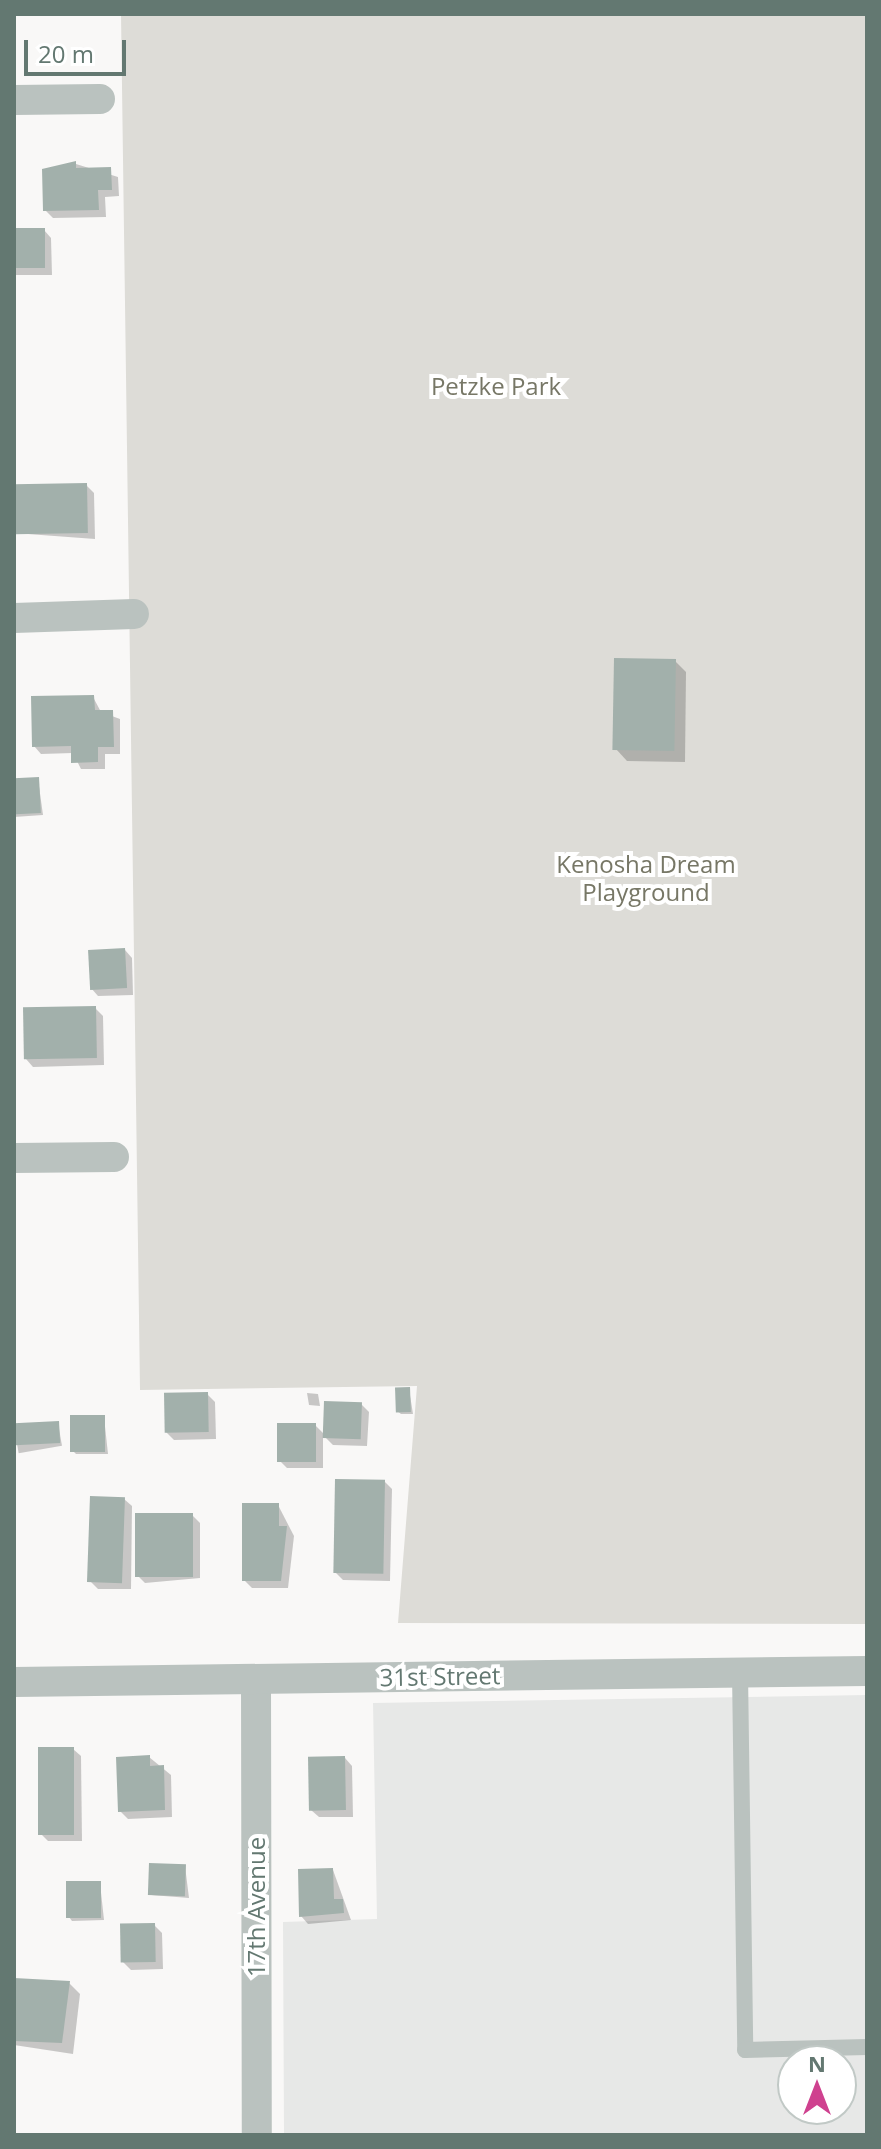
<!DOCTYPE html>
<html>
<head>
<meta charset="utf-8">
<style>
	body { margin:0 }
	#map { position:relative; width:881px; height:2149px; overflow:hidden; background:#f9f8f7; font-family:"Open Sans",sans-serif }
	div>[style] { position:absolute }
	.built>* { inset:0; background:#e7e8e7 }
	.green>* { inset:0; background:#dddcd7 }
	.shadow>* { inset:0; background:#0003; transform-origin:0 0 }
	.building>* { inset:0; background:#a2b0ab; transform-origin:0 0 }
	.service>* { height:16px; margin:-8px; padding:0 8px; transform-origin:8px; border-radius:8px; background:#bac2bf }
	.minor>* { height:30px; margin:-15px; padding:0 15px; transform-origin:15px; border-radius:15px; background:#bac2bf }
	span { translate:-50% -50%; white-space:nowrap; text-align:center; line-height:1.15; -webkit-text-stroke:8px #fff; paint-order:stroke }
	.park-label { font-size:24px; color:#776 }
	.street-label { font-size:24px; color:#637871 }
	.frame { position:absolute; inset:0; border:16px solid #637871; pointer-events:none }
	.north { position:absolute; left:777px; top:2045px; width:80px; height:80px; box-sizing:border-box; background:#fff; border:2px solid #c1c9c6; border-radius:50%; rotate:0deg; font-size:22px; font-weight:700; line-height:32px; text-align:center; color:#637871 }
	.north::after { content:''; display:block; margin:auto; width:28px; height:36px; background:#cf418f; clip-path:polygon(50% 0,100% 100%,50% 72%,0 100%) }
	.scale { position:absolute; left:24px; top:40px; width:102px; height:36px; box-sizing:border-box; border:4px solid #637871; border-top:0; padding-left:10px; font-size:24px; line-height:28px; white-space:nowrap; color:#637871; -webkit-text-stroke:6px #fff; paint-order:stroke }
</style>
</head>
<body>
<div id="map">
	<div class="built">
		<div style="clip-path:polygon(evenodd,867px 1695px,867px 2135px,284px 2135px,283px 1922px,377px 1919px,373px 1703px,867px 1695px,793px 2061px,841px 2061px,841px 2109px,793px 2109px,793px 2061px)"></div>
	</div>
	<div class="green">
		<div style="clip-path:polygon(121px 14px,867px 14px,867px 1624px,398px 1623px,417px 1386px,140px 1390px)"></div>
	</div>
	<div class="shadow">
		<div style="clip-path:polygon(76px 164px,118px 177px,119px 196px,105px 197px,106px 217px,53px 218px,45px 210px)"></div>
		<div style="clip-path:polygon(14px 230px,44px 230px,51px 238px,52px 275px,14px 275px)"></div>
		<div style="clip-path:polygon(86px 485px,94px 493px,95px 539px,14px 533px,14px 487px)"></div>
		<div style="clip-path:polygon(675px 661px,686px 672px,685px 762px,627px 761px,616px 749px)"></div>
		<div style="clip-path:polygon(93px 697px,101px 712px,120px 719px,120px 754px,105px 754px,105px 769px,81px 769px,73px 753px,41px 754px,34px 746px)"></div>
		<div style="clip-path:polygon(38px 779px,43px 815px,14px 817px,14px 780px)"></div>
		<div style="clip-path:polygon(125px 950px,132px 958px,133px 995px,98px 996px,91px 988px)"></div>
		<div style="clip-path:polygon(95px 1008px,103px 1016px,104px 1065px,33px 1067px,26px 1059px)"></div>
		<div style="clip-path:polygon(409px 1389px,413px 1414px,401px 1414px,397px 1411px)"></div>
		<div style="clip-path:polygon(307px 1393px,318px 1394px,320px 1406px,309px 1405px)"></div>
		<div style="clip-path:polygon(207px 1394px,215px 1402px,216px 1439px,174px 1440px,166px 1432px)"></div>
		<div style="clip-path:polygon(361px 1404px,369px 1412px,367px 1446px,333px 1445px,323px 1435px,323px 1468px,287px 1468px,280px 1461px,315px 1425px,325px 1435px)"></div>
		<div style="clip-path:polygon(104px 1417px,108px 1454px,76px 1454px,73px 1451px)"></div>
		<div style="left:58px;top:1423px;width:23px;height:44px;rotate:80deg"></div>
		<div style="clip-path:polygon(385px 1482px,392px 1489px,390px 1581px,343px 1580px,335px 1572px)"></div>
		<div style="clip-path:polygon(124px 1499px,132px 1506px,131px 1589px,98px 1589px,90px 1581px)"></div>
		<div style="clip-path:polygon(278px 1505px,294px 1536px,288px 1588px,252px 1588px,244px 1580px)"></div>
		<div style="clip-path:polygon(192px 1515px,200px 1523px,200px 1578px,145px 1583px,138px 1576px)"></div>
		<div style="clip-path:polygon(73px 1749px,81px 1756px,82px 1841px,48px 1841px,41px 1834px)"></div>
		<div style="clip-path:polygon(149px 1757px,171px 1775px,172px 1817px,128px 1819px,120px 1811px)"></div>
		<div style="clip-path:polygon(345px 1758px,352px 1766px,353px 1817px,319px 1817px,311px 1810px)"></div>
		<div style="clip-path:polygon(185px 1866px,189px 1898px,151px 1895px)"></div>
		<div style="clip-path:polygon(333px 1870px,351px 1920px,308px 1924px,301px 1916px)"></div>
		<div style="clip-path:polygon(100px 1883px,104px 1920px,72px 1921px,69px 1917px)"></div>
		<div style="clip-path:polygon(154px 1925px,162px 1933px,163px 1969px,131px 1970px,123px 1962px)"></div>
		<div style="clip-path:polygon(14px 1980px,69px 1983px,80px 1994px,73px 2054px,14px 2045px)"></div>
	</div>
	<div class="building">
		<div style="clip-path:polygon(76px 161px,76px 168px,111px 167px,112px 190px,98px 190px,99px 210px,43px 211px,42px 169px)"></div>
		<div style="left:14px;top:228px;width:31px;height:40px"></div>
		<div style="left:87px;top:483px;width:50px;height:73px;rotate:89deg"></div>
		<div style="left:614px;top:658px;width:62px;height:92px;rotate:1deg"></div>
		<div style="clip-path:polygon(94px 695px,95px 710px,113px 710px,114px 747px,98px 747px,98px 762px,71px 763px,71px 746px,32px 747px,31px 696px)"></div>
		<div style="left:39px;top:777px;width:36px;height:25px;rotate:87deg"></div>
		<div style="left:125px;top:948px;width:40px;height:37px;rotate:87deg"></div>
		<div style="left:96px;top:1006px;width:52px;height:73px;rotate:89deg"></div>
		<div style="left:410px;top:1387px;width:25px;height:15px;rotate:88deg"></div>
		<div style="left:208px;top:1392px;width:40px;height:44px;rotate:89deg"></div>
		<div style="left:324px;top:1401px;width:38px;height:37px;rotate:2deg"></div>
		<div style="left:70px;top:1415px;width:35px;height:37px"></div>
		<div style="left:59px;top:1421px;width:22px;height:45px;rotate:87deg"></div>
		<div style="left:277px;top:1423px;width:39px;height:39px"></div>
		<div style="left:335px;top:1479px;width:50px;height:94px;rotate:1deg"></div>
		<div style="left:90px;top:1496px;width:35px;height:86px;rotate:2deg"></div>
		<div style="clip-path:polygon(242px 1503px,279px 1503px,279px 1526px,287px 1526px,281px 1581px,242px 1581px)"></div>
		<div style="left:135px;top:1513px;width:58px;height:64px"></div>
		<div style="left:38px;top:1747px;width:36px;height:88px"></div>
		<div style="clip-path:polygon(150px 1755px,150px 1766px,164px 1765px,165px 1810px,118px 1812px,116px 1757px)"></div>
		<div style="left:345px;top:1756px;width:54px;height:37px;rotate:89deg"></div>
		<div style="left:149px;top:1863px;width:37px;height:32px;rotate:2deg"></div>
		<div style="clip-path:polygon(333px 1868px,334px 1899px,343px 1899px,344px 1913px,299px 1917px,298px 1869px)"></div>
		<div style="left:66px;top:1881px;width:35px;height:37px"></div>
		<div style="left:155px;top:1923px;width:39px;height:35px;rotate:89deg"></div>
		<div style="clip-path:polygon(14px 1978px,70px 1981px,62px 2043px,14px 2041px)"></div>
	</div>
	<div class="service">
		<div style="left:740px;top:1672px;width:378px;rotate:89.2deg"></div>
		<div style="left:745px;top:2050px;width:122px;rotate:-1.4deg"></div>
	</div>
	<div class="minor">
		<div style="left:14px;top:100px;width:86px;rotate:-0.7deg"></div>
		<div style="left:14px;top:618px;width:120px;rotate:-1.9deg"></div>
		<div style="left:14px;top:1158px;width:100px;rotate:-0.6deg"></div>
		<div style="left:256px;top:1679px;width:456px;rotate:89.9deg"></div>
		<div style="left:14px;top:1682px;width:853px;rotate:-0.74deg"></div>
	</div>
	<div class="park-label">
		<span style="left:496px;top:386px">Petzke Park</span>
		<span style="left:646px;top:878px">Kenosha Dream<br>Playground</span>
	</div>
	<div class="street-label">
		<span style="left:440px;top:1676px;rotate:-1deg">31st Street</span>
		<span style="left:256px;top:1907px;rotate:-90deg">17th Avenue</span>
	</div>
	<div class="frame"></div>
	<div class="north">N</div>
	<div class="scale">20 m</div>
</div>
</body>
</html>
